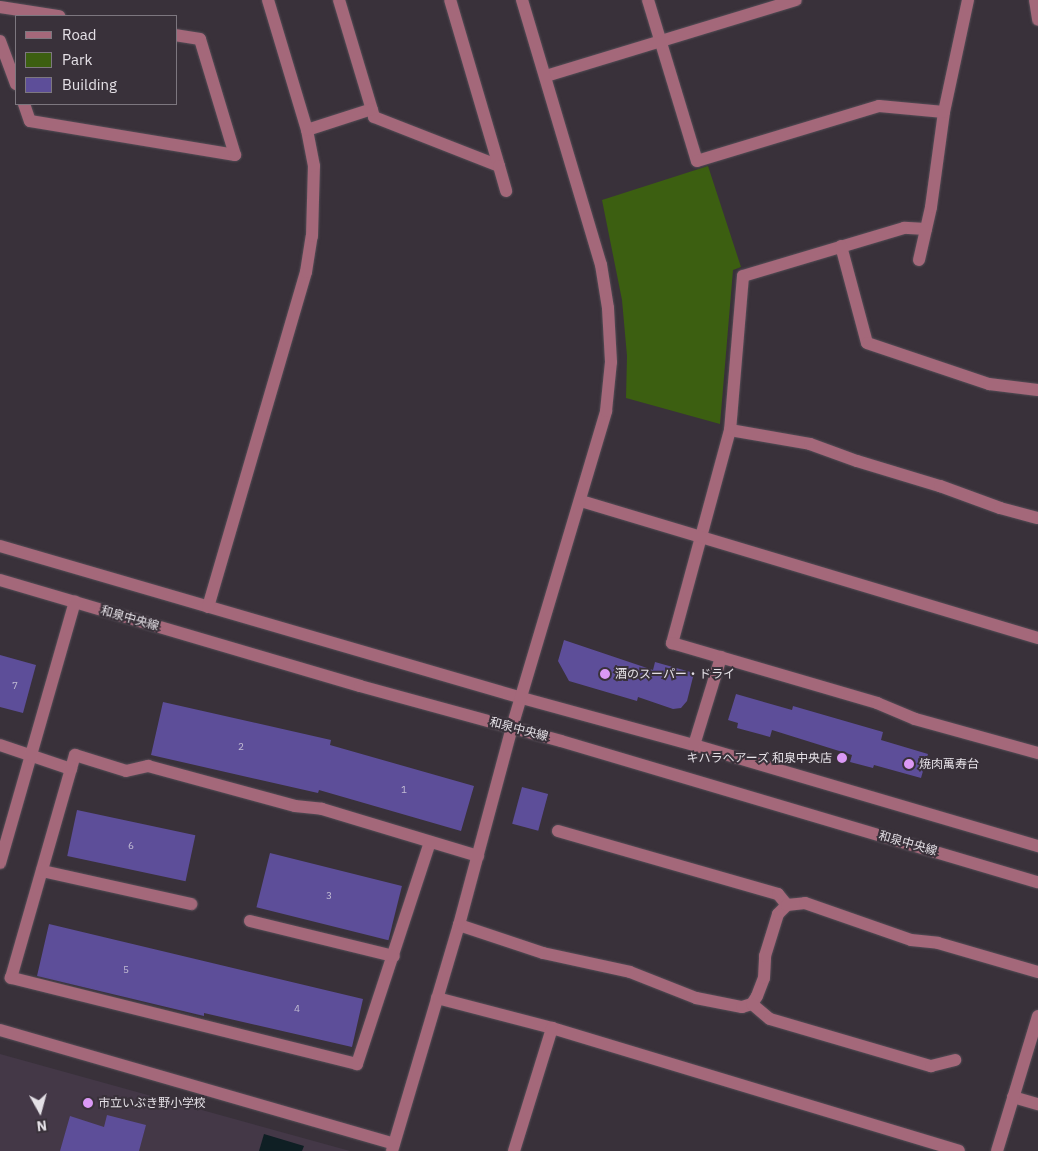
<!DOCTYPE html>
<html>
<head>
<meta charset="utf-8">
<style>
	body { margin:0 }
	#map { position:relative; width:1038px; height:1151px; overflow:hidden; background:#39313a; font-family:"IBM Plex Sans","Noto Sans JP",sans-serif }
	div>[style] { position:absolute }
	.built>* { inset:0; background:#443847 }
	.green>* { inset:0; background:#3c5f11 }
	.water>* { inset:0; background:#0f1f24 }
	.building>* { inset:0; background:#5d4e99; transform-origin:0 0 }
	.roads { filter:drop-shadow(0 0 1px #544d56) drop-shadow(0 0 1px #544d56) }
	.minor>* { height:12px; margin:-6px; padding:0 6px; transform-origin:6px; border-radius:6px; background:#a4687a }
	.dots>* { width:14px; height:14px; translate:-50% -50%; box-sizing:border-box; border:2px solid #39313a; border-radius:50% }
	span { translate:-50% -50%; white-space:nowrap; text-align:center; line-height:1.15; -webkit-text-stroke:4px #39313a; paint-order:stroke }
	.number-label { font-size:10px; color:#c2bcd3 }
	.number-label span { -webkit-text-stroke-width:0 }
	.street-label { font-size:12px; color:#e4e0e6 }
	.poi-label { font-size:12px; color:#e4e0e6 }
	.left { translate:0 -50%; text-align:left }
	.right { translate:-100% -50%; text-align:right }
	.legend { position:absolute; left:15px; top:15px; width:162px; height:90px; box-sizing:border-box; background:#39313a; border:1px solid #7d777f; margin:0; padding:6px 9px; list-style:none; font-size:15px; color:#e4e0e6 }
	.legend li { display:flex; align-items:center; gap:10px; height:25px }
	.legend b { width:25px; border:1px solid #7d777f }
	.north { position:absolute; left:15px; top:1086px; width:50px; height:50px; -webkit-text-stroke:4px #39313a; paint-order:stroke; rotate:173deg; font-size:14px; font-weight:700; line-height:20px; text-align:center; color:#e4e0e6 }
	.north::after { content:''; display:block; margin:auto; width:18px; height:22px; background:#e4e0e6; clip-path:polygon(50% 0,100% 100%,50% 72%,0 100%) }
</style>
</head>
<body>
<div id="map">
	<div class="built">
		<div style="clip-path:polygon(0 1054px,350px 1151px,0 1151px)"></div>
	</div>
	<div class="green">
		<div style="clip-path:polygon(708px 166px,741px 267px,733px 270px,720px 424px,626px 398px,627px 356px,622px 300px,602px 200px)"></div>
	</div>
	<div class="water">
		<div style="clip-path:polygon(264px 1134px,304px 1146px,302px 1151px,259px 1151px)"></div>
	</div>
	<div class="building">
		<div style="clip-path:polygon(564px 640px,653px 670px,655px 662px,694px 673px,687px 701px,681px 708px,673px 709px,638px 697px,637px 701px,569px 681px,558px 661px)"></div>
		<div style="clip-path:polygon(0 655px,36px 665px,23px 713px,0 707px)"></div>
		<div style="clip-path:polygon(736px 694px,792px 710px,793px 706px,883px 732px,881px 740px,928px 754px,921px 778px,874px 765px,873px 768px,850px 762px,852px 755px,772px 730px,770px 737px,737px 728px,738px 723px,728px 720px)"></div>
		<div style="clip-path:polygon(163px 702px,331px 740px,330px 745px,474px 786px,461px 831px,319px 790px,318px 793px,151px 755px)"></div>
		<div style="left:522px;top:787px;width:27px;height:38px;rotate:15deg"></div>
		<div style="left:77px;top:810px;width:121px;height:47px;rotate:12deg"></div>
		<div style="left:270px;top:853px;width:136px;height:56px;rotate:14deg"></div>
		<div style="clip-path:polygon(49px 924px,363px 999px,352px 1047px,204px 1013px,204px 1016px,37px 976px)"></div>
		<div style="clip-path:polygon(107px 1115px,146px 1125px,139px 1151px,60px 1151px,70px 1116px,104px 1127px)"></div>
	</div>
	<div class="roads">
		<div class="minor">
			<div style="left:339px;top:0;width:122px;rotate:73.3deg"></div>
			<div style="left:374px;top:117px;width:134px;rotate:21.4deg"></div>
			<div style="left:499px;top:166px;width:173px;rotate:-106.4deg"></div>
			<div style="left:648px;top:0;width:168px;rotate:73.1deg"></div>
			<div style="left:697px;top:161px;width:190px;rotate:-16.8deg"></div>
			<div style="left:879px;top:106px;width:65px;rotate:5.3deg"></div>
			<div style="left:1035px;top:0;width:20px;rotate:81deg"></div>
			<div style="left:0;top:7px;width:60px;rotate:8.7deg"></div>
			<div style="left:0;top:41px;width:46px;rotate:69.6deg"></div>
			<div style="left:546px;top:76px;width:261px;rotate:-16.9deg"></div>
			<div style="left:24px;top:104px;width:18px;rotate:71deg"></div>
			<div style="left:30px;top:121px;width:208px;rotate:9.4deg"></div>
			<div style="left:235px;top:155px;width:121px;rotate:-106.8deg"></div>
			<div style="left:200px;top:39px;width:24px;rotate:-171deg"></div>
			<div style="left:307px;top:130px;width:68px;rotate:-17.9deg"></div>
			<div style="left:499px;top:166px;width:26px;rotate:74deg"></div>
			<div style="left:926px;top:229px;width:22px;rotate:-177deg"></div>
			<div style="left:904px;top:228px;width:168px;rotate:163.4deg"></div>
			<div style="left:743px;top:276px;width:155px;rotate:94.8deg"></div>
			<div style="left:730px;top:430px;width:221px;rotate:105.2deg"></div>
			<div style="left:672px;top:643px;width:214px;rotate:16.3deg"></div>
			<div style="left:877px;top:703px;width:41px;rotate:22.8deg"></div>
			<div style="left:915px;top:719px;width:128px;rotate:15.5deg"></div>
			<div style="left:841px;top:246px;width:100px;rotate:75deg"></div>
			<div style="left:867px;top:343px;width:129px;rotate:18.6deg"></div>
			<div style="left:989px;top:384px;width:49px;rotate:7deg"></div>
			<div style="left:919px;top:260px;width:54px;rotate:-77.2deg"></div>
			<div style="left:931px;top:207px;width:96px;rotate:-82.2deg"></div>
			<div style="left:944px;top:112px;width:115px;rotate:-77.9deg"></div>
			<div style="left:730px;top:430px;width:81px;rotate:9.9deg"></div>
			<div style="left:810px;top:444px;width:50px;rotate:19.9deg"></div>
			<div style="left:857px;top:461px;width:87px;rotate:16.8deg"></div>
			<div style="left:940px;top:486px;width:64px;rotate:20.1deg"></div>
			<div style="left:1000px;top:508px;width:39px;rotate:15deg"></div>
			<div style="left:581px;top:501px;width:477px;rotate:16.7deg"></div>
			<div style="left:0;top:546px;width:544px;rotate:16.23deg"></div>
			<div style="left:522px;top:698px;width:178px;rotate:15.3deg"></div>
			<div style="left:694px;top:745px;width:359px;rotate:16.4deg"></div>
			<div style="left:0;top:580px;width:375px;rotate:16.4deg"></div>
			<div style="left:360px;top:686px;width:208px;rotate:15.3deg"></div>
			<div style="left:561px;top:741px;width:497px;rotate:16.5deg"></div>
			<div style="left:208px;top:607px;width:349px;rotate:-73.7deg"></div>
			<div style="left:306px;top:272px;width:36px;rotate:-81deg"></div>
			<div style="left:312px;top:236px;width:70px;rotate:-88.4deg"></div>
			<div style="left:314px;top:166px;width:37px;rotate:-101deg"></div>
			<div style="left:307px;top:130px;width:136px;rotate:-106.7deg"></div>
			<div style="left:0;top:745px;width:75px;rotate:18.7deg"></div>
			<div style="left:694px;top:745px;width:92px;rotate:-72.9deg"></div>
			<div style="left:558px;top:831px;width:229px;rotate:16deg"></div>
			<div style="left:778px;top:894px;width:14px;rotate:51deg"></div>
			<div style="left:430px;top:842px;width:234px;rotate:108.2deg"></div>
			<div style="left:357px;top:1064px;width:357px;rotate:-166deg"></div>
			<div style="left:11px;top:978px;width:232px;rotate:-74deg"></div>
			<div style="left:75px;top:755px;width:53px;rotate:17.4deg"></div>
			<div style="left:126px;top:771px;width:23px;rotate:-13deg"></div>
			<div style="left:148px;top:766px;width:152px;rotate:15.2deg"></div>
			<div style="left:295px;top:806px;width:27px;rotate:6deg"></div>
			<div style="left:322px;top:809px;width:163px;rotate:16.8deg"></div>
			<div style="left:0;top:863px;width:272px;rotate:-74deg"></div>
			<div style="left:42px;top:871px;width:153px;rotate:12.5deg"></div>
			<div style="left:250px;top:921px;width:148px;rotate:13.7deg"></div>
			<div style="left:459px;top:925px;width:89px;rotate:18.4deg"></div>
			<div style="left:543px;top:953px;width:89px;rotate:12.3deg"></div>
			<div style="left:630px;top:972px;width:71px;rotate:21.5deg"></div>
			<div style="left:696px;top:998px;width:47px;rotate:11.1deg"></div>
			<div style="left:742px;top:1007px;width:10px;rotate:-17deg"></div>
			<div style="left:752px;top:1004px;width:9px;rotate:-58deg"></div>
			<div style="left:757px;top:996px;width:19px;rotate:-69deg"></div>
			<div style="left:764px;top:978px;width:22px;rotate:-87deg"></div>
			<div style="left:765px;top:956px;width:44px;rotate:-72.8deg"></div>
			<div style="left:778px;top:914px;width:13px;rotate:-45deg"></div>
			<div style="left:787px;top:905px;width:18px;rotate:-6deg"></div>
			<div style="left:805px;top:903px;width:112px;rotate:19.2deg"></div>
			<div style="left:911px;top:940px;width:27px;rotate:6deg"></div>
			<div style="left:938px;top:943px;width:104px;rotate:16.2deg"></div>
			<div style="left:437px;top:998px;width:119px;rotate:14.6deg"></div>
			<div style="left:552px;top:1028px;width:425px;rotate:16.8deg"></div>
			<div style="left:752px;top:1004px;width:23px;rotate:40deg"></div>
			<div style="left:770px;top:1019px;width:168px;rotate:16.3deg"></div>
			<div style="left:931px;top:1066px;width:25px;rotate:-14deg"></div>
			<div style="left:0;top:1030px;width:410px;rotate:16.1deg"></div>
			<div style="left:1013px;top:1097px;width:26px;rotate:16deg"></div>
			<div style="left:392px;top:1151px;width:236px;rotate:-73.5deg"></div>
			<div style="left:459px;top:925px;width:205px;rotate:-75deg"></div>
			<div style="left:512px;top:727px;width:330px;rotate:-73.4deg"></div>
			<div style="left:606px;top:411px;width:49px;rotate:-84.2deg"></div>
			<div style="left:611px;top:362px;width:54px;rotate:-93.2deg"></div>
			<div style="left:608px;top:308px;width:44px;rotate:-99.2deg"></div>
			<div style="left:601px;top:265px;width:277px;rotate:-106.6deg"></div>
			<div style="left:514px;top:1151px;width:129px;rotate:-72.8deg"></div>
			<div style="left:997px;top:1151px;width:141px;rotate:-73.1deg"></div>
		</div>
	</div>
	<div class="dots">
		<div style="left:605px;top:674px;background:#db99f5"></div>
		<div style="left:842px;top:758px;background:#db99f5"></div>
		<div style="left:909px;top:764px;background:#db99f5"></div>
		<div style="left:88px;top:1103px;background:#db99f5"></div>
	</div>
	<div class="number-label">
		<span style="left:15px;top:686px">7</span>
		<span style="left:241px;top:747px">2</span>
		<span style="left:404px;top:790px">1</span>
		<span style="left:131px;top:846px">6</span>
		<span style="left:329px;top:896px">3</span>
		<span style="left:126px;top:970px">5</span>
		<span style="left:297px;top:1009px">4</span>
	</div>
	<div class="street-label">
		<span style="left:130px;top:618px;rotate:16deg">和泉中央線</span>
		<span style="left:519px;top:729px;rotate:15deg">和泉中央線</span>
		<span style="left:908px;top:843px;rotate:16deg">和泉中央線</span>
	</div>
	<div class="poi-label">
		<span class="left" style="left:615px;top:674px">酒のスーパー・ドライ</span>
		<span class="right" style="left:832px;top:758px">キハラヘアーズ 和泉中央店</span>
		<span class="left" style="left:919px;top:764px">焼肉萬寿台</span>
		<span class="left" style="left:98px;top:1103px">市立いぶき野小学校</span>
	</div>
	<ul class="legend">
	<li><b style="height:6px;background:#a4687a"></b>Road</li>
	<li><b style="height:14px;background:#3c5f11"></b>Park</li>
	<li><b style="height:14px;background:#5d4e99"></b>Building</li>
	</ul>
	<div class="north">N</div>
</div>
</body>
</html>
